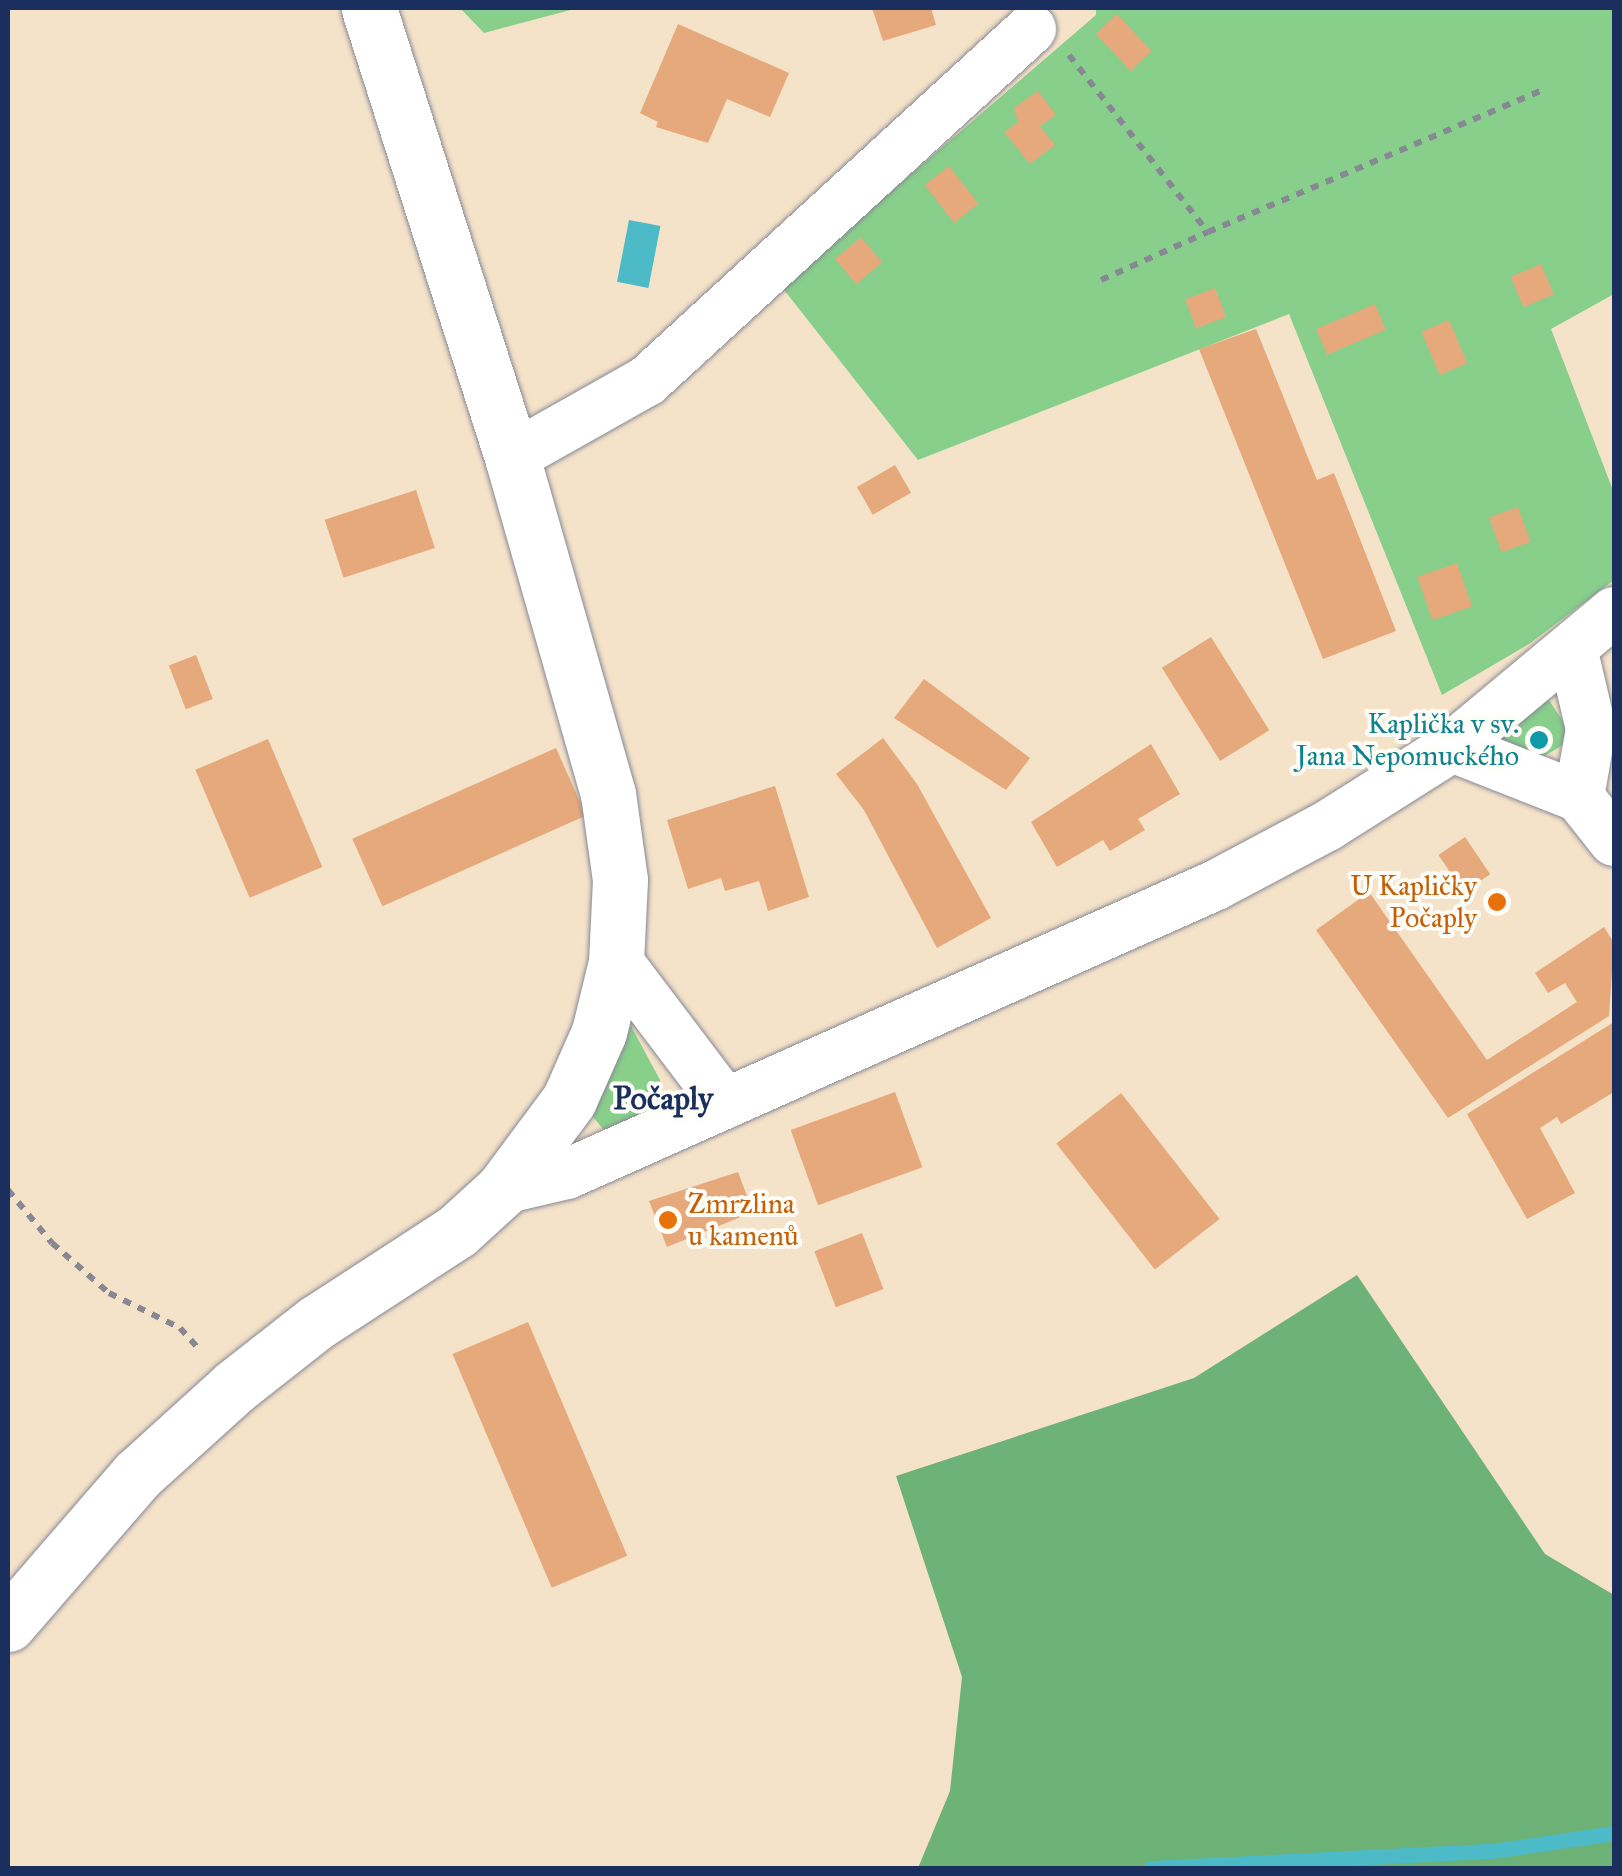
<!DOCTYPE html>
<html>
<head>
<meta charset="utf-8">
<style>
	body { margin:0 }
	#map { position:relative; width:1622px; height:1876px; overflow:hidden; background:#f4e2c9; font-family:"IM FELL Great Primer",serif }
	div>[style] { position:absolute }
	.green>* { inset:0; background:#87cf8b }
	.forest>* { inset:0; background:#6db277 }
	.water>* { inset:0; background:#4dbac7; transform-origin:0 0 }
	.stream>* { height:15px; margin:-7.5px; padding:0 7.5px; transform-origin:7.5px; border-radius:7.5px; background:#4dbac7 }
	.building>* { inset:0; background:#e6a97b; transform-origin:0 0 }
	.path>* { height:6px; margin-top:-3px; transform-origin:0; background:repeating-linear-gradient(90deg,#888894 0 8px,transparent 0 16px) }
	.roads { filter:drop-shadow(0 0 2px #888894) drop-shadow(0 0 2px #888894) }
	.minor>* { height:50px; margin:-25px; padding:0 25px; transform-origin:25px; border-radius:25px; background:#fff }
	.tertiary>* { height:55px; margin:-27.5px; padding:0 27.5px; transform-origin:27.5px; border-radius:27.5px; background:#fff }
	.dots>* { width:28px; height:28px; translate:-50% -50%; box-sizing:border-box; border:5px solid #fdfcf7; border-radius:50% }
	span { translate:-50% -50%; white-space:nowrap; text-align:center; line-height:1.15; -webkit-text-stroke:8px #fdfcf7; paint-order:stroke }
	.culture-label { font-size:28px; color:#0d838f }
	.right { translate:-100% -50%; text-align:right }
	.food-label { font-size:28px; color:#c56008 }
	.left { translate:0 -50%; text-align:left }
	.quarter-label { font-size:32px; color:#1b2f5e; font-weight:700 }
	.frame { position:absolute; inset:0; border:10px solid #1b2f5e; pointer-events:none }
</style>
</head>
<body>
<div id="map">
	<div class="green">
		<div style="clip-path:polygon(460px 8px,578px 8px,484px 33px)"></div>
		<div style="clip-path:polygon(1096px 8px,1614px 8px,1614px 294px,1551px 329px,1614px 493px,1614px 580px,1529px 644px,1442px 695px,1289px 314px,918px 460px,781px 286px,1096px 15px)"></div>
		<div style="clip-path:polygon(1547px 697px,1574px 738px,1535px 762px,1512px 757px,1495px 733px)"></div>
		<div style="clip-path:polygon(631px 1026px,660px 1080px,662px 1101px,659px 1109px,604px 1130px,592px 1116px)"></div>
	</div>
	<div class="forest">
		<div style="clip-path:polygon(1357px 1275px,1545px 1554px,1614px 1595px,1614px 1868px,918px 1868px,950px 1791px,962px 1677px,896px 1476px,1194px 1378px)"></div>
	</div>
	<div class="water">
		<div style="left:629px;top:220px;width:32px;height:63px;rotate:11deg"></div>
	</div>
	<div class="stream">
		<div style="left:1151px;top:1868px;width:341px;rotate:-2.9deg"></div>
		<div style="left:1492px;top:1851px;width:123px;rotate:-8.4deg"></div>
	</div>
	<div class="building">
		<div style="clip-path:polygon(872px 8px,931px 8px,936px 25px,883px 41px)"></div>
		<div style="left:1117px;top:14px;width:51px;height:29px;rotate:47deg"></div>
		<div style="clip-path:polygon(678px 24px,789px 73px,770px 117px,727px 99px,708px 143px,656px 127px,658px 122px,640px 113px)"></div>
		<div style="clip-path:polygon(1038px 91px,1056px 115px,1040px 126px,1055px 145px,1030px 164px,1004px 132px,1018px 122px,1014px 108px)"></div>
		<div style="left:949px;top:166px;width:48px;height:31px;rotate:52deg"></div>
		<div style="left:861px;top:237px;width:33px;height:34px;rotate:50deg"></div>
		<div style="left:1541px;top:264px;width:33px;height:33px;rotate:67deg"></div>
		<div style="left:1215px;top:288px;width:31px;height:32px;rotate:69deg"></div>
		<div style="left:1375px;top:304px;width:28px;height:64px;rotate:67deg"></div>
		<div style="left:1449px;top:320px;width:47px;height:30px;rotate:67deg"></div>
		<div style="clip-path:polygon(1256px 329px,1317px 480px,1334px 473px,1396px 631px,1323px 659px,1199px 349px)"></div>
		<div style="left:895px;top:465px;width:32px;height:44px;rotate:60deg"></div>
		<div style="left:416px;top:490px;width:61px;height:96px;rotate:72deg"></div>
		<div style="left:1518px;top:507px;width:37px;height:31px;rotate:70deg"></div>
		<div style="left:1457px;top:563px;width:46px;height:42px;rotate:71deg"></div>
		<div style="left:1211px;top:637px;width:110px;height:58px;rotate:58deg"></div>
		<div style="left:196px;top:655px;width:47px;height:29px;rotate:69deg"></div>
		<div style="clip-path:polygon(924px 679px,1030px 758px,1006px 790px,894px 718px)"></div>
		<div style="left:1543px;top:729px;width:14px;height:19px;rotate:56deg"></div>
		<div style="clip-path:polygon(883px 738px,917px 784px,991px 918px,937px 948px,864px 810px,836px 774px)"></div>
		<div style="left:268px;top:739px;width:139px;height:79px;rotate:67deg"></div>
		<div style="clip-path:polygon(1151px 744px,1180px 794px,1138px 819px,1145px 830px,1110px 851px,1103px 840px,1057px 867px,1031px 822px)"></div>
		<div style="left:556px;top:748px;width:74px;height:223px;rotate:66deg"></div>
		<div style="clip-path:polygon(775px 786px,809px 897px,768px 911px,759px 881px,725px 891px,721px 878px,688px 889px,667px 820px)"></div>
		<div style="left:1465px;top:837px;width:45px;height:32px;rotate:56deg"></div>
		<div style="clip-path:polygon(1369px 892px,1487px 1060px,1577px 1002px,1565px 983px,1548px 993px,1535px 973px,1604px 927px,1614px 943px,1609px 1016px,1448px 1118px,1316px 930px)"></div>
		<div style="clip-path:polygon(1614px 1022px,1614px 1092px,1561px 1124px,1557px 1117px,1540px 1128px,1575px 1193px,1527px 1219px,1467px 1114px)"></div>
		<div style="left:895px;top:1092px;width:80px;height:111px;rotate:70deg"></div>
		<div style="left:1121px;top:1093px;width:160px;height:82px;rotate:52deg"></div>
		<div style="clip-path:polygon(738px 1172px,753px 1212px,667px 1247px,649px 1201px)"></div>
		<div style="left:862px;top:1233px;width:60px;height:51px;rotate:69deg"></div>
		<div style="left:528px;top:1322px;width:254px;height:82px;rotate:67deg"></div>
	</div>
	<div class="path">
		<div style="left:1069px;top:55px;width:225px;rotate:51.9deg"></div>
		<div style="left:1208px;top:232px;width:366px;rotate:-23deg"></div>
		<div style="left:1101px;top:280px;width:117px;rotate:-24.2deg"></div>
		<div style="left:8px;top:1190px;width:69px;rotate:50.3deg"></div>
		<div style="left:52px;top:1243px;width:76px;rotate:41.3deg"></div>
		<div style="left:109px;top:1293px;width:79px;rotate:26.2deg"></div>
		<div style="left:180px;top:1328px;width:30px;rotate:48deg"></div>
	</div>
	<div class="roads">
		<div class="minor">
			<div style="left:512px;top:457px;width:155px;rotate:-29.4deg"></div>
			<div style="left:647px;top:381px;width:521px;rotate:-42.51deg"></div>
			<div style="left:1572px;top:648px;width:83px;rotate:76.8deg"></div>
			<div style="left:1591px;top:729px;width:69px;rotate:100deg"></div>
			<div style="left:1452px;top:747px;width:136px;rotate:21.5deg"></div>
			<div style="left:1579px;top:797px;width:56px;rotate:51.5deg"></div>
			<div style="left:616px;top:959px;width:181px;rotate:52.9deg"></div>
			<div style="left:503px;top:1189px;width:66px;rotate:-13.2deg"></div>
			<div style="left:567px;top:1174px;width:710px;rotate:-24deg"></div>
			<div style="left:1216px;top:885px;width:126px;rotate:-28deg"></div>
			<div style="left:1327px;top:826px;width:148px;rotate:-32.3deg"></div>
			<div style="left:1452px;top:747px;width:211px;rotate:-39.8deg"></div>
		</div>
		<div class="tertiary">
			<div style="left:8px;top:1624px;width:197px;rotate:-49.1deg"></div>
			<div style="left:137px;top:1475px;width:131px;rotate:-42.2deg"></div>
			<div style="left:234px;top:1387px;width:105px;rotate:-38.1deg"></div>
			<div style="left:317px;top:1322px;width:167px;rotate:-33deg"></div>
			<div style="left:457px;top:1231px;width:62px;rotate:-42.4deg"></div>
			<div style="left:503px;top:1189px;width:111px;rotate:-53.4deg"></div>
			<div style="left:569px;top:1100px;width:74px;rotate:-66.2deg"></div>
			<div style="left:599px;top:1032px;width:72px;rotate:-76.3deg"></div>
			<div style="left:616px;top:962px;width:82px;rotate:-87.2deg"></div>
			<div style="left:620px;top:880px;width:87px;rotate:-97.9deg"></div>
			<div style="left:608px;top:794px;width:350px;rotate:-105.9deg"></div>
			<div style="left:512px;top:457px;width:471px;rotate:-107.7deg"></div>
		</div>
	</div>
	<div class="dots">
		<div style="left:1539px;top:740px;background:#0f9aa8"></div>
		<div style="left:1497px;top:902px;background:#e8710a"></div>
		<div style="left:668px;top:1220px;background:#e8710a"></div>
	</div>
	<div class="culture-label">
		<span class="right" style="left:1519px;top:740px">Kaplička v sv.<br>Jana Nepomuckého</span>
	</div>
	<div class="food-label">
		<span class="right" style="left:1477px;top:902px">U Kapličky<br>Počaply</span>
		<span class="left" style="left:688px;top:1220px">Zmrzlina<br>u kamenů</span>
	</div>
	<div class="quarter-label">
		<span style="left:663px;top:1099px">Počaply</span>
	</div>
	<div class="frame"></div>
</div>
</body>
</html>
